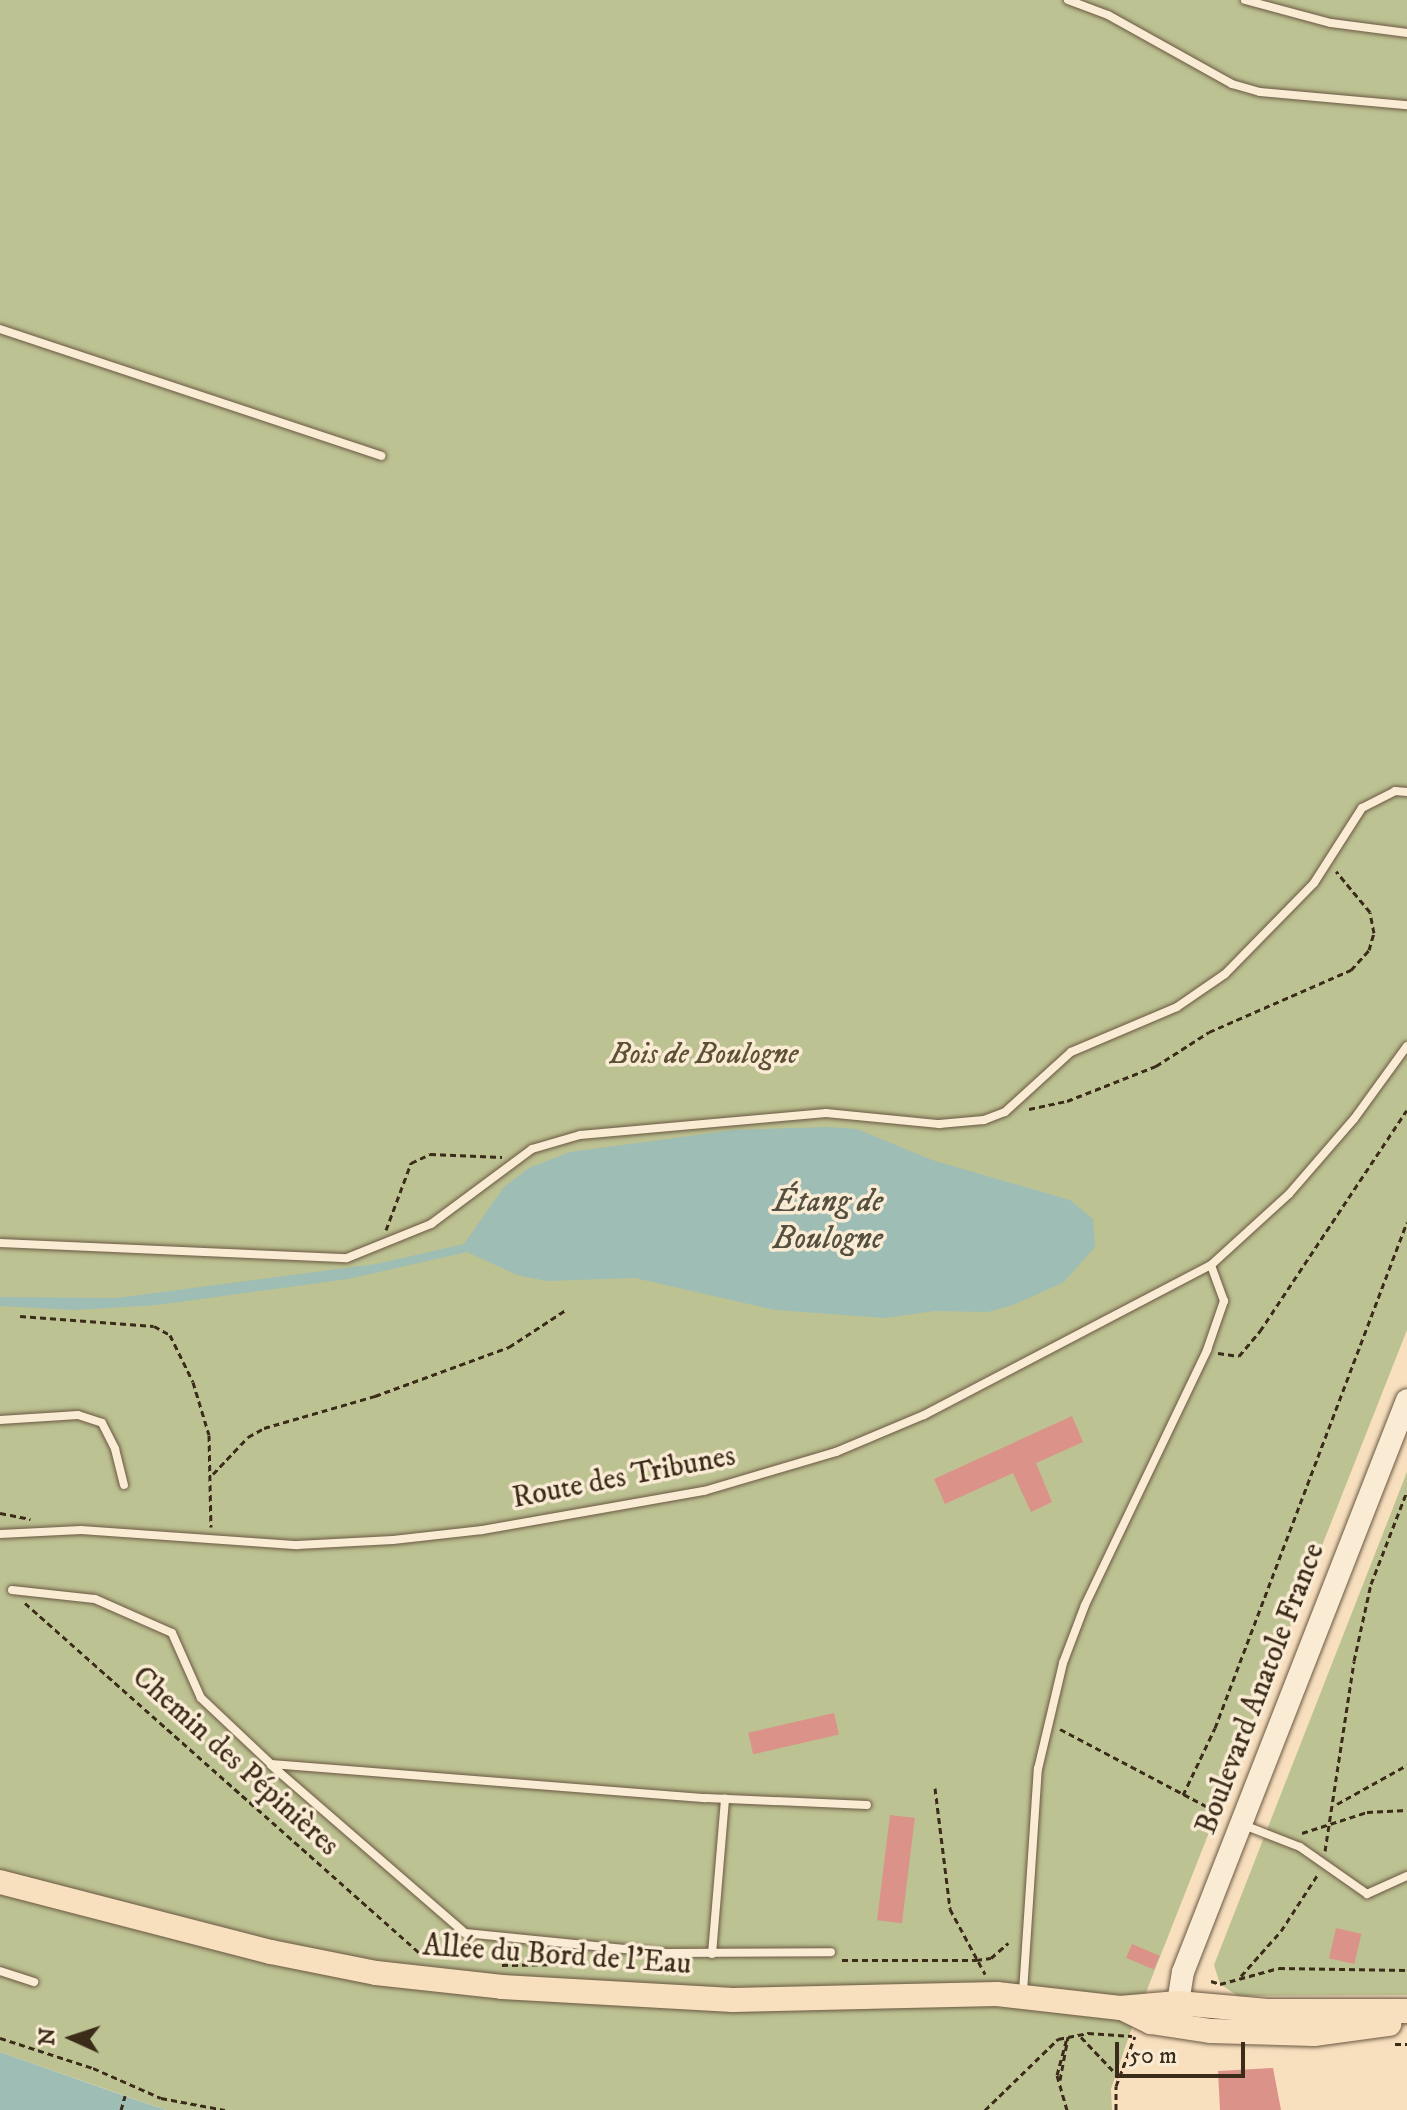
<!DOCTYPE html>
<html>
<head>
<meta charset="utf-8">
<style>
	body { margin:0 }
	#map { position:relative; width:1407px; height:2110px; overflow:hidden; background:#f8e0bf; font-family:"IM FELL DW Pica",serif }
	div>[style] { position:absolute }
	.green>* { inset:0; background:#bdc292 }
	.water>* { inset:0; background:#9dbdb5 }
	.building>* { inset:0; background:#db9288; transform-origin:0 0 }
	.path>* { height:3px; margin-top:-1.5px; transform-origin:0; background:repeating-linear-gradient(90deg,#3b2b19 0 6px,transparent 0 10px) }
	.roads { filter:drop-shadow(0 0 2px #6a5842) drop-shadow(0 0 2px #6a5842) }
	.service>* { height:8px; margin:-4px; padding:0 4px; transform-origin:4px; border-radius:4px; background:#faebd5 }
	.secondary>* { height:22px; margin:-11px; padding:0 11px; transform-origin:11px; border-radius:11px; background:#faebd5 }
	.primary>* { height:24px; margin:-12px; padding:0 12px; transform-origin:12px; border-radius:12px; background:#f8e0bf }
	span { translate:-50% -50%; white-space:nowrap; text-align:center; line-height:1.15; -webkit-text-stroke:7px #faebd5; paint-order:stroke }
	.park-label { font-size:30px; color:#5c5137; font-style:italic }
	.street-label { font-size:30px; color:#3b2b19 }
	.water-label { font-size:32px; color:#545040; font-style:italic }
	.north { position:absolute; left:32px; top:1998px; width:80px; height:80px; -webkit-text-stroke:6px #faebd5; paint-order:stroke; rotate:273deg; font-size:22px; font-weight:700; line-height:32px; text-align:center; color:#3b2b19 }
	.north::after { content:''; display:block; margin:auto; width:28px; height:36px; background:#3b2b19; clip-path:polygon(50% 0,100% 100%,50% 72%,0 100%) }
	.scale { position:absolute; left:1115px; top:2042px; width:130px; height:36px; box-sizing:border-box; border:4px solid #3b2b19; border-top:0; padding-left:10px; font-size:24px; line-height:28px; white-space:nowrap; color:#3b2b19; -webkit-text-stroke:6px #faebd5; paint-order:stroke }
</style>
</head>
<body>
<div id="map">
	<div class="green">
		<div style="clip-path:polygon(0 0,1407px 0,1407px 1330px,1130px 2033px,1111px 2089px,1112px 2110px,166px 2110px,0 2052px)"></div>
		<div style="clip-path:polygon(1407px 1472px,1407px 1995px,1238px 1996px,1220px 1984px,1214px 1965px)"></div>
	</div>
	<div class="water">
		<div style="clip-path:polygon(828px 1127px,857px 1129px,932px 1160px,1070px 1200px,1093px 1219px,1095px 1247px,1064px 1282px,1013px 1305px,988px 1312px,935px 1311px,885px 1318px,775px 1310px,635px 1278px,547px 1281px,517px 1275px,467px 1252px,348px 1279px,157px 1305px,75px 1310px,0 1306px,0 1297px,116px 1298px,376px 1264px,464px 1244px,504px 1187px,529px 1168px,570px 1152px,734px 1130px)"></div>
		<div style="clip-path:polygon(0 2052px,125px 2096px,166px 2110px,0 2110px)"></div>
	</div>
	<div class="building">
		<div style="clip-path:polygon(1072px 1416px,1083px 1442px,1036px 1463px,1052px 1502px,1031px 1512px,1013px 1473px,945px 1504px,934px 1479px)"></div>
		<div style="left:834px;top:1713px;width:22px;height:88px;rotate:77deg"></div>
		<div style="left:890px;top:1815px;width:25px;height:106px;rotate:7deg"></div>
		<div style="left:1336px;top:1928px;width:26px;height:31px;rotate:13deg"></div>
		<div style="left:1132px;top:1944px;width:30px;height:15px;rotate:23deg"></div>
		<div style="clip-path:polygon(1273px 2068px,1281px 2110px,1220px 2110px,1218px 2071px)"></div>
	</div>
	<div class="path">
		<div style="left:1029px;top:1109px;width:39px;rotate:-12deg"></div>
		<div style="left:1067px;top:1101px;width:96px;rotate:-21.5deg"></div>
		<div style="left:1156px;top:1066px;width:63px;rotate:-32.7deg"></div>
		<div style="left:1209px;top:1032px;width:155px;rotate:-23.6deg"></div>
		<div style="left:1351px;top:970px;width:27px;rotate:-48deg"></div>
		<div style="left:1369px;top:950px;width:18px;rotate:-74deg"></div>
		<div style="left:1374px;top:933px;width:21px;rotate:-101deg"></div>
		<div style="left:1370px;top:912px;width:53px;rotate:-129.7deg"></div>
		<div style="left:386px;top:1230px;width:72px;rotate:-69.5deg"></div>
		<div style="left:411px;top:1163px;width:21px;rotate:-25deg"></div>
		<div style="left:430px;top:1154px;width:72px;rotate:2.4deg"></div>
		<div style="left:20px;top:1316px;width:134px;rotate:4.3deg"></div>
		<div style="left:154px;top:1326px;width:18px;rotate:29deg"></div>
		<div style="left:170px;top:1335px;width:52px;rotate:63.9deg"></div>
		<div style="left:193px;top:1382px;width:55px;rotate:73.2deg"></div>
		<div style="left:209px;top:1435px;width:92px;rotate:88.8deg"></div>
		<div style="left:1218px;top:1353px;width:21px;rotate:8deg"></div>
		<div style="left:1239px;top:1356px;width:33px;rotate:-50deg"></div>
		<div style="left:1260px;top:1331px;width:265px;rotate:-56.4deg"></div>
		<div style="left:213px;top:1474px;width:51px;rotate:-46.6deg"></div>
		<div style="left:248px;top:1437px;width:18px;rotate:-29deg"></div>
		<div style="left:264px;top:1428px;width:116px;rotate:-16.1deg"></div>
		<div style="left:375px;top:1396px;width:143px;rotate:-20.1deg"></div>
		<div style="left:509px;top:1347px;width:69px;rotate:-33.2deg"></div>
		<div style="left:0;top:1513px;width:31px;rotate:11deg"></div>
		<div style="left:25px;top:1603px;width:532px;rotate:41.57deg"></div>
		<div style="left:1060px;top:1729px;width:184px;rotate:27.8deg"></div>
		<div style="left:935px;top:1788px;width:122px;rotate:82.9deg"></div>
		<div style="left:950px;top:1909px;width:74px;rotate:61.7deg"></div>
		<div style="left:1183px;top:1795px;width:74px;rotate:-64.5deg"></div>
		<div style="left:1215px;top:1728px;width:541px;rotate:-69.22deg"></div>
		<div style="left:1337px;top:1804px;width:80px;rotate:-29.1deg"></div>
		<div style="left:1302px;top:1833px;width:68px;rotate:-17.9deg"></div>
		<div style="left:1367px;top:1812px;width:40px;rotate:-2.9deg"></div>
		<div style="left:1325px;top:1851px;width:192px;rotate:-81.3deg"></div>
		<div style="left:1354px;top:1661px;width:79px;rotate:-77.6deg"></div>
		<div style="left:1371px;top:1584px;width:100px;rotate:-68.8deg"></div>
		<div style="left:842px;top:1960px;width:134px"></div>
		<div style="left:976px;top:1960px;width:15px;rotate:-8deg"></div>
		<div style="left:991px;top:1958px;width:23px;rotate:-41deg"></div>
		<div style="left:502px;top:1965px;width:120px;rotate:-1deg"></div>
		<div style="left:1241px;top:1976px;width:60px;rotate:-48.4deg"></div>
		<div style="left:1281px;top:1931px;width:68px;rotate:-57deg"></div>
		<div style="left:1211px;top:1981px;width:9px;rotate:18deg"></div>
		<div style="left:1220px;top:1984px;width:61px;rotate:-15.2deg"></div>
		<div style="left:1279px;top:1968px;width:128px;rotate:0.9deg"></div>
		<div style="left:1081px;top:2037px;width:55px;rotate:46.5deg"></div>
		<div style="left:0;top:2038px;width:98px;rotate:17.9deg"></div>
		<div style="left:93px;top:2068px;width:74px;rotate:23.8deg"></div>
		<div style="left:161px;top:2098px;width:65px;rotate:10.6deg"></div>
		<div style="left:1395px;top:2044px;width:12px"></div>
		<div style="left:1060px;top:2080px;width:44px;rotate:-79.5deg"></div>
		<div style="left:121px;top:2110px;width:15px;rotate:-74deg"></div>
		<div style="left:985px;top:2110px;width:102px;rotate:-44.2deg"></div>
		<div style="left:1058px;top:2039px;width:31px;rotate:-11deg"></div>
		<div style="left:1088px;top:2033px;width:44px;rotate:3.9deg"></div>
		<div style="left:1067px;top:2110px;width:36px;rotate:-106deg"></div>
		<div style="left:1057px;top:2075px;width:39px;rotate:-75deg"></div>
		<div style="left:1116px;top:2110px;width:24px;rotate:-90deg"></div>
		<div style="left:1116px;top:2086px;width:53px;rotate:-69.2deg"></div>
	</div>
	<div class="roads">
		<div class="service">
			<div style="left:1068px;top:0;width:43px;rotate:20.6deg"></div>
			<div style="left:1108px;top:15px;width:142px;rotate:29.1deg"></div>
			<div style="left:1232px;top:84px;width:29px;rotate:16deg"></div>
			<div style="left:1260px;top:92px;width:148px;rotate:5.1deg"></div>
			<div style="left:1245px;top:0;width:89px;rotate:15deg"></div>
			<div style="left:1331px;top:23px;width:77px;rotate:7.5deg"></div>
			<div style="left:0;top:329px;width:402px;rotate:18.4deg"></div>
			<div style="left:0;top:1243px;width:347px;rotate:2.5deg"></div>
			<div style="left:347px;top:1258px;width:91px;rotate:-22deg"></div>
			<div style="left:431px;top:1224px;width:126px;rotate:-36.6deg"></div>
			<div style="left:532px;top:1149px;width:50px;rotate:-16.3deg"></div>
			<div style="left:580px;top:1135px;width:247px;rotate:-5.1deg"></div>
			<div style="left:826px;top:1113px;width:114px;rotate:5.6deg"></div>
			<div style="left:939px;top:1124px;width:45px;rotate:-5.1deg"></div>
			<div style="left:984px;top:1120px;width:22px;rotate:-21deg"></div>
			<div style="left:1005px;top:1112px;width:89px;rotate:-42.3deg"></div>
			<div style="left:1071px;top:1052px;width:115px;rotate:-23deg"></div>
			<div style="left:1177px;top:1007px;width:58px;rotate:-34.5deg"></div>
			<div style="left:1225px;top:974px;width:127px;rotate:-45.6deg"></div>
			<div style="left:1314px;top:883px;width:89px;rotate:-57.4deg"></div>
			<div style="left:1362px;top:808px;width:37px;rotate:-27deg"></div>
			<div style="left:1395px;top:791px;width:12px;rotate:5deg"></div>
			<div style="left:0;top:1420px;width:78px;rotate:-3.7deg"></div>
			<div style="left:78px;top:1415px;width:25px;rotate:18deg"></div>
			<div style="left:102px;top:1423px;width:29px;rotate:63deg"></div>
			<div style="left:115px;top:1449px;width:37px;rotate:76deg"></div>
			<div style="left:0;top:1534px;width:81px;rotate:-2.8deg"></div>
			<div style="left:81px;top:1530px;width:217px;rotate:4deg"></div>
			<div style="left:297px;top:1545px;width:96px;rotate:-3deg"></div>
			<div style="left:393px;top:1540px;width:90px;rotate:-6.4deg"></div>
			<div style="left:482px;top:1530px;width:225px;rotate:-10deg"></div>
			<div style="left:704px;top:1491px;width:138px;rotate:-16.5deg"></div>
			<div style="left:836px;top:1452px;width:95px;rotate:-22.8deg"></div>
			<div style="left:924px;top:1415px;width:324px;rotate:-27.6deg"></div>
			<div style="left:1211px;top:1265px;width:105px;rotate:-42.3deg"></div>
			<div style="left:1289px;top:1194px;width:99px;rotate:-49.1deg"></div>
			<div style="left:1354px;top:1119px;width:90px;rotate:-54deg"></div>
			<div style="left:12px;top:1590px;width:83px;rotate:6.2deg"></div>
			<div style="left:95px;top:1599px;width:84px;rotate:23.8deg"></div>
			<div style="left:172px;top:1633px;width:71px;rotate:66deg"></div>
			<div style="left:201px;top:1698px;width:96px;rotate:43.3deg"></div>
			<div style="left:271px;top:1764px;width:436px;rotate:4.5deg"></div>
			<div style="left:706px;top:1798px;width:161px;rotate:2.5deg"></div>
			<div style="left:271px;top:1765px;width:257px;rotate:40.9deg"></div>
			<div style="left:465px;top:1933px;width:203px;rotate:5.7deg"></div>
			<div style="left:667px;top:1953px;width:164px;rotate:-0.3deg"></div>
			<div style="left:1241px;top:1824px;width:63px;rotate:21.3deg"></div>
			<div style="left:1300px;top:1847px;width:82px;rotate:35deg"></div>
			<div style="left:1367px;top:1894px;width:44px;rotate:-24.2deg"></div>
			<div style="left:712px;top:1954px;width:156px;rotate:-85.2deg"></div>
			<div style="left:0;top:1971px;width:36px;rotate:18deg"></div>
			<div style="left:1023px;top:1992px;width:224px;rotate:-86.2deg"></div>
			<div style="left:1038px;top:1769px;width:109px;rotate:-76.7deg"></div>
			<div style="left:1063px;top:1663px;width:62px;rotate:-69.2deg"></div>
			<div style="left:1085px;top:1605px;width:283px;rotate:-64.4deg"></div>
			<div style="left:1207px;top:1350px;width:52px;rotate:-70.9deg"></div>
			<div style="left:1224px;top:1301px;width:38px;rotate:-110deg"></div>
		</div>
		<div class="secondary">
			<div style="left:1178px;top:2003px;width:31px;rotate:-81deg"></div>
			<div style="left:1183px;top:1972px;width:614px;rotate:-68.61deg"></div>
		</div>
		<div class="primary">
			<div style="left:0;top:1882px;width:280px;rotate:14.5deg"></div>
			<div style="left:271px;top:1952px;width:107px;rotate:11.3deg"></div>
			<div style="left:376px;top:1973px;width:127px;rotate:6.3deg"></div>
			<div style="left:502px;top:1987px;width:231px;rotate:3.2deg"></div>
			<div style="left:733px;top:2000px;width:264px;rotate:-1.3deg"></div>
			<div style="left:997px;top:1994px;width:124px;rotate:6.5deg"></div>
			<div style="left:1120px;top:2008px;width:58px;rotate:-4.9deg"></div>
			<div style="left:1178px;top:2003px;width:90px;rotate:5.1deg"></div>
			<div style="left:1268px;top:2011px;width:139px"></div>
			<div style="left:1126px;top:2010px;width:28px;rotate:26deg"></div>
			<div style="left:1151px;top:2022px;width:61px;rotate:8.5deg"></div>
			<div style="left:1211px;top:2031px;width:103px;rotate:1.7deg"></div>
			<div style="left:1314px;top:2034px;width:76px;rotate:-7.6deg"></div>
		</div>
	</div>
	<div class="park-label">
		<span style="left:704px;top:1055px">Bois de Boulogne</span>
	</div>
	<div class="street-label">
		<span style="left:624px;top:1478px;rotate:-11deg">Route des Tribunes</span>
		<span style="left:1261px;top:1689px;rotate:-69deg">Boulevard Anatole France</span>
		<span style="left:235px;top:1762px;rotate:42deg">Chemin des Pépinières</span>
		<span style="left:557px;top:1956px;rotate:4deg">Allée du Bord de l'Eau</span>
	</div>
	<div class="water-label">
		<span style="left:828px;top:1221px">Étang de<br>Boulogne</span>
	</div>
	<div class="north">N</div>
	<div class="scale">50 m</div>
</div>
</body>
</html>
